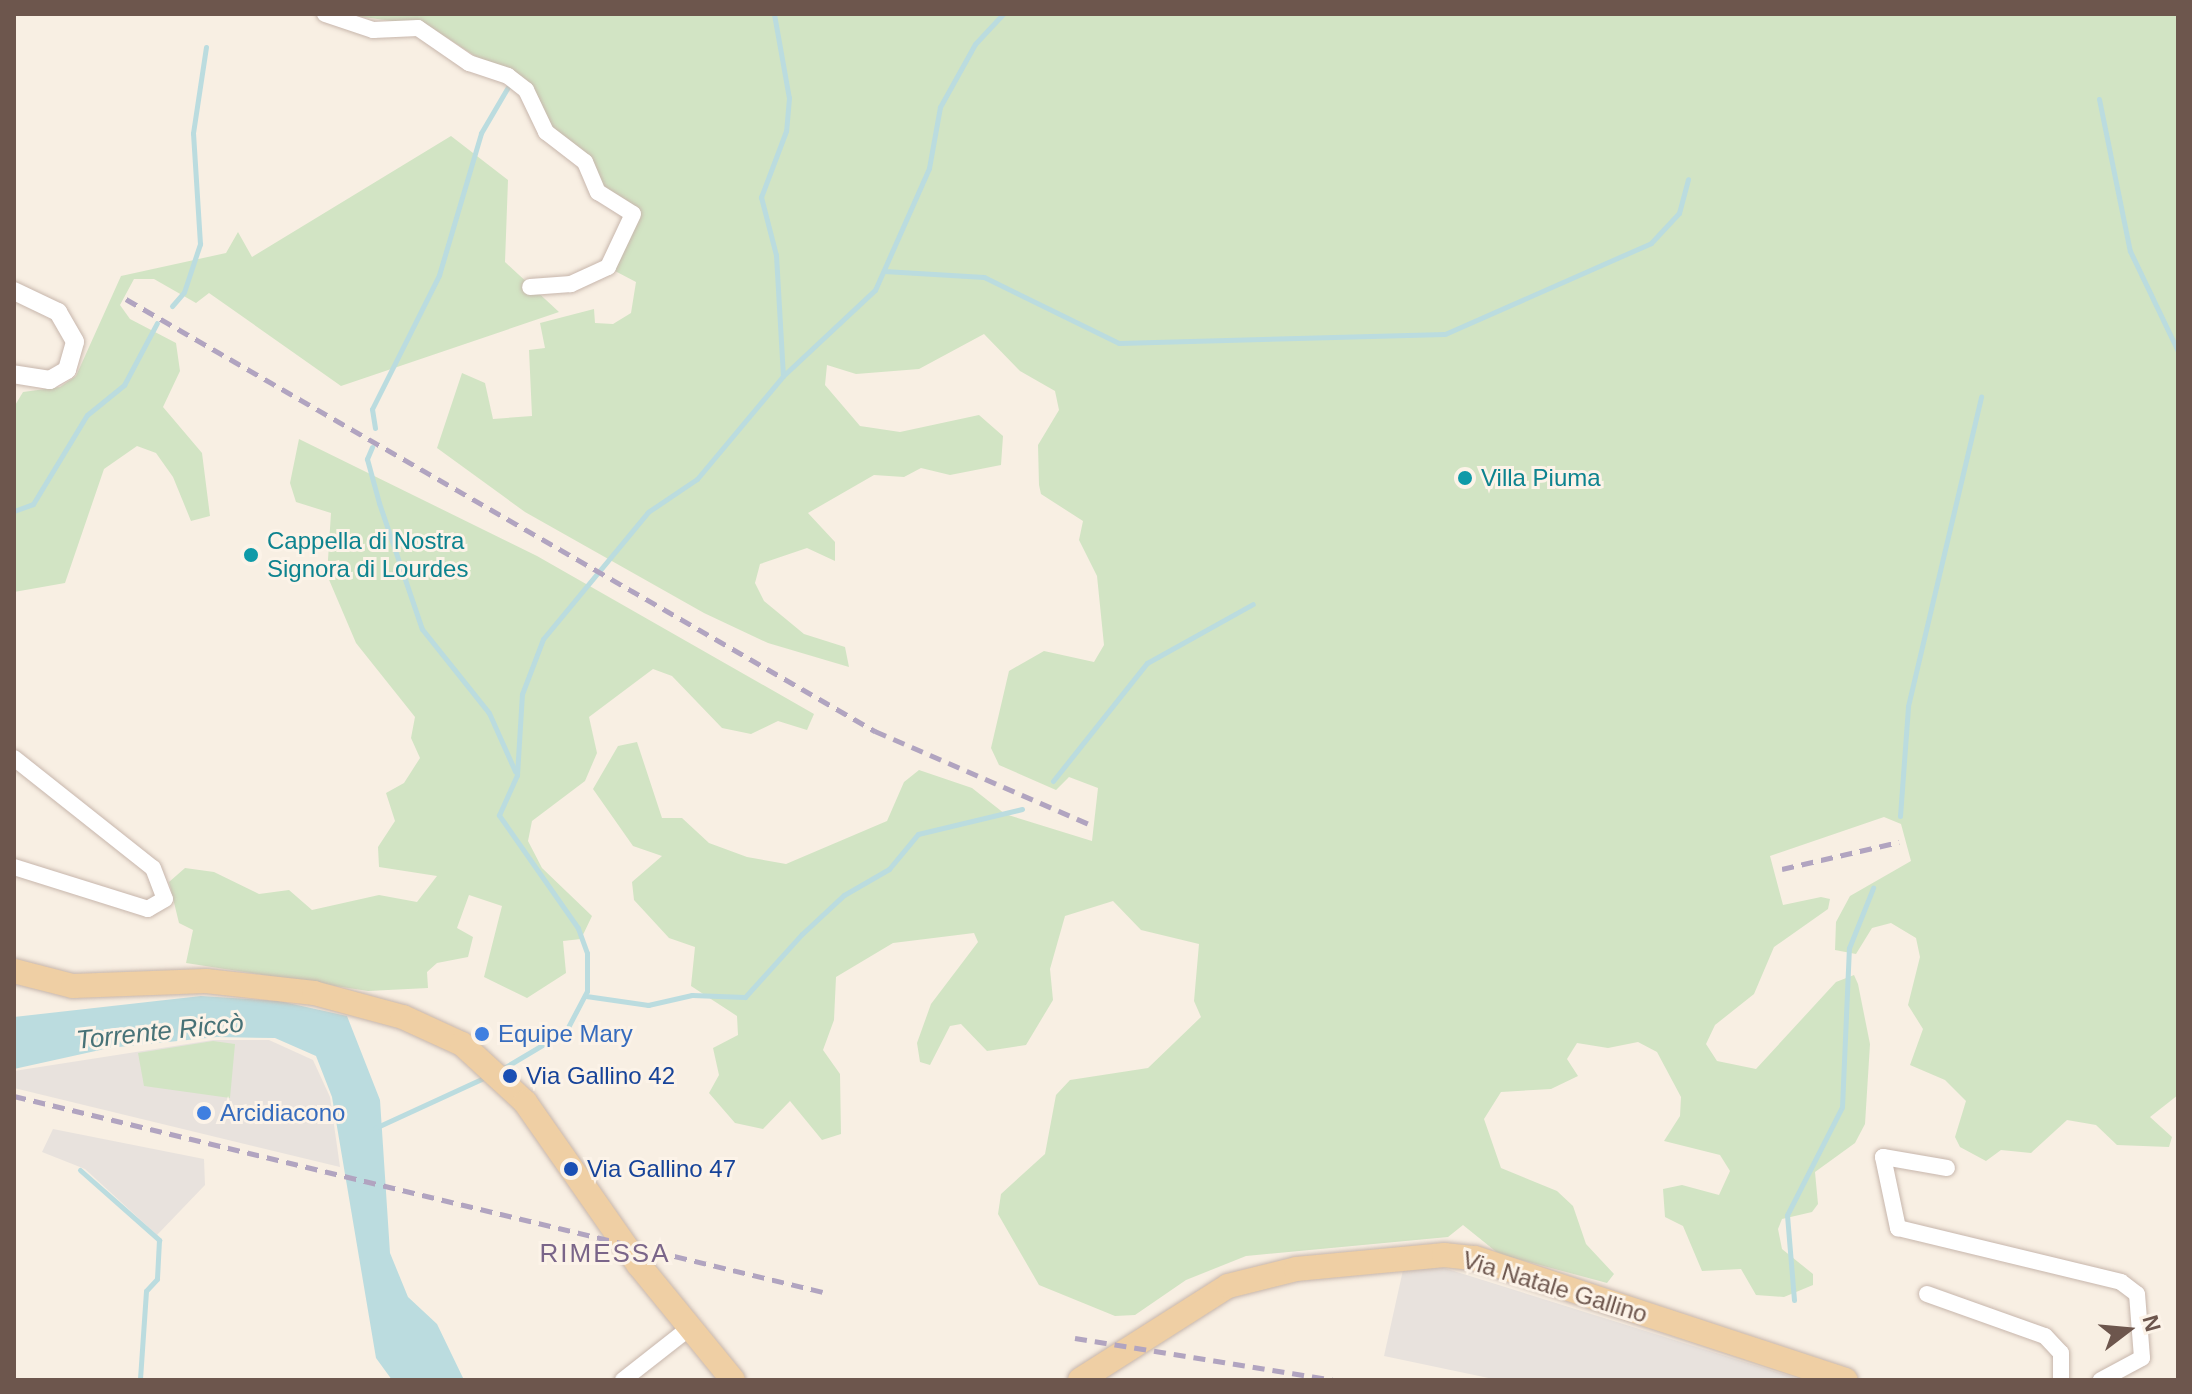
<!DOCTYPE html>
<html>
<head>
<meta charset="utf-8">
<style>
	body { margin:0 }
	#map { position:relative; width:2192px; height:1394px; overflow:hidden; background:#f8efe3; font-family:Arial,sans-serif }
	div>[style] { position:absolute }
	.industrial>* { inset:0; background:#e8e2dd }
	.green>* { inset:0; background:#d2e4c4 }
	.water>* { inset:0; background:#bbdcdf }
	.stream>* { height:5px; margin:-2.5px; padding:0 2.5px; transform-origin:2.5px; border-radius:2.5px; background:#bbdcdf }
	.roads { filter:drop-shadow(0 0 2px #c7b6ac) drop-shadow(0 0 2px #c7b6ac) }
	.minor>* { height:16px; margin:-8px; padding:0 8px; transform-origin:8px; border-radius:8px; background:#fff }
	.tertiary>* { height:18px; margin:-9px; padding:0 9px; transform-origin:9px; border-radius:9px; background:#fff }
	.primary>* { height:24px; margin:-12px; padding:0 12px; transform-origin:12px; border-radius:12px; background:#efcfa4 }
	.rail>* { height:5px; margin-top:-2.5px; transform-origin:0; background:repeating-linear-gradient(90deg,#b1a4c0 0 12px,transparent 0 20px) }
	.dots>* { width:22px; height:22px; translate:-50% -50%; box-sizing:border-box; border:4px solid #fcf3e8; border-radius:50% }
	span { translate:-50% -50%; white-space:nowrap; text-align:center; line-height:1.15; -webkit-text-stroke:6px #fcf3e8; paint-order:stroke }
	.culture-label { font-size:24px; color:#0d838f }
	.left { translate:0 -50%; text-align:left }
	.shop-label { font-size:24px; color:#366cbe }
	.transit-label { font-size:24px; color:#164399 }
	.street-label { font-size:24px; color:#6d564d }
	.water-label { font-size:26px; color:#477277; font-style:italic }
	.neighbourhood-label { font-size:26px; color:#7a6589; letter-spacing:2px }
	.frame { position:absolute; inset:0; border:16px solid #6d564d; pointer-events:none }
	.north { position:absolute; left:2088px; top:1290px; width:80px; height:80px; -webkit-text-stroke:6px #fcf3e8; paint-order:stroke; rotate:74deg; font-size:22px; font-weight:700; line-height:32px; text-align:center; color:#6d564d }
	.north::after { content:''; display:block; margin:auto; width:28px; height:36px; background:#6d564d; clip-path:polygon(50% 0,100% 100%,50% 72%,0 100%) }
</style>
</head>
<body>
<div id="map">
	<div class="industrial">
		<div style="clip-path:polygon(213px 1040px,269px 1040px,313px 1060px,330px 1097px,340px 1167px,14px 1088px,14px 1071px)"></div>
		<div style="clip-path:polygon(53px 1129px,204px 1159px,205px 1185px,157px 1235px,85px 1169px,42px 1152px)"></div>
		<div style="clip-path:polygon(1441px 1267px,1802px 1380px,1498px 1380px,1384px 1356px,1403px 1270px)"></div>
	</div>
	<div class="green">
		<div style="clip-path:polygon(341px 14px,2178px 14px,2178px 1095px,2150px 1117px,2172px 1137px,2169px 1147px,2117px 1145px,2096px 1125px,2067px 1120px,2031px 1153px,2001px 1150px,1986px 1161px,1960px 1147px,1955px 1137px,1966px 1101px,1945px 1080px,1910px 1065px,1923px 1029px,1908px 1005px,1920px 957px,1916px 938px,1891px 923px,1872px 928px,1856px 954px,1835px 950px,1836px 922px,1850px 896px,1911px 861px,1901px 824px,1884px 817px,1770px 856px,1783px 905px,1821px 897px,1830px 899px,1828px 909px,1774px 947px,1754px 994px,1715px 1025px,1706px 1044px,1717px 1061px,1756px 1069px,1836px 982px,1854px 975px,1858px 984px,1870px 1044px,1865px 1124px,1855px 1143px,1815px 1172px,1818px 1204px,1812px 1212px,1782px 1219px,1778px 1229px,1782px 1249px,1813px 1274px,1813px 1285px,1784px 1297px,1756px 1295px,1741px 1269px,1702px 1271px,1683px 1226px,1665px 1217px,1663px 1189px,1682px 1185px,1719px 1195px,1730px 1171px,1720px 1155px,1664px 1141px,1680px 1116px,1681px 1097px,1657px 1052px,1638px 1042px,1608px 1048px,1577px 1043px,1567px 1059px,1578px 1076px,1551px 1089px,1501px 1092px,1484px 1119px,1501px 1168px,1557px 1191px,1573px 1206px,1586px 1244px,1614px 1274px,1607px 1283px,1499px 1254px,1463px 1225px,1448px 1237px,1246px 1256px,1186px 1280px,1135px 1315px,1115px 1316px,1039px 1285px,998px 1214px,1001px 1194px,1045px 1154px,1056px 1095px,1070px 1080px,1148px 1068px,1201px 1017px,1194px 1001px,1199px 944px,1141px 930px,1113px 901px,1065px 916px,1050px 969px,1053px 1000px,1026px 1045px,987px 1051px,961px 1024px,950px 1026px,930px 1065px,920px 1062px,917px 1043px,931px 1004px,978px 942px,974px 933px,893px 943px,836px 977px,834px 1020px,823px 1050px,840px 1074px,841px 1134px,822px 1140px,790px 1101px,763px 1129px,735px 1123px,709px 1093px,719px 1075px,713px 1048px,738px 1035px,737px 1016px,691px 986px,695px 947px,669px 938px,634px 900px,632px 882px,662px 856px,633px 846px,593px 789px,618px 746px,637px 742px,662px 818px,682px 818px,709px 843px,747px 857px,786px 864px,887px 821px,904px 782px,919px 770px,972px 788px,1005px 814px,1092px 841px,1098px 788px,1069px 777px,1056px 790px,999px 765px,991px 748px,1009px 671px,1044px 651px,1094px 662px,1104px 645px,1097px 576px,1079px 540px,1083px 521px,1041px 494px,1039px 485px,1038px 445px,1059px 410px,1055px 391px,1020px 371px,984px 334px,919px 369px,856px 374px,827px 365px,825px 385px,860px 426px,900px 432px,979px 415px,1003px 436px,1001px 465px,950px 475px,921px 468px,904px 477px,874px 475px,808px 513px,835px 542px,835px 561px,807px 548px,760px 564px,755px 583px,764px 601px,804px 634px,845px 647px,849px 667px,768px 643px,704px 613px,525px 512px,437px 448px,462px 373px,485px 383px,493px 419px,532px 416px,529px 350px,545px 348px,540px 323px,594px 309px,595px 323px,613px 324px,631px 313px,636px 282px,615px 271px,639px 216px,605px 192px,552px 132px,533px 94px,429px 26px)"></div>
		<div style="clip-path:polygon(451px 136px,508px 180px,505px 262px,559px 312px,341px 386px,209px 293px,196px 303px,154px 279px,134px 279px,120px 305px,130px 319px,176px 343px,180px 371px,163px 407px,202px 453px,210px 516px,191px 521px,173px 477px,156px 453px,137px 446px,104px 469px,65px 583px,14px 592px,14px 407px,23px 392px,60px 387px,76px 376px,121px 276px,226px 253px,238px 232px,252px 257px)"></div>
		<div style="clip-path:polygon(299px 439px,537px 556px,814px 714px,807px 730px,778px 721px,751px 734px,722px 728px,672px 676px,653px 669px,589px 717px,597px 753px,585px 781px,532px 821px,528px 841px,542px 868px,592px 916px,581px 939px,563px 941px,566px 973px,527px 998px,484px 977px,502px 906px,469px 895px,457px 928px,473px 937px,468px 957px,437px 963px,427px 972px,428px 988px,368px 991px,186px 963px,193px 930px,179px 923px,169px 882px,185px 868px,214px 872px,259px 894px,289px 890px,312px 910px,379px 895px,417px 902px,437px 876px,379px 867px,378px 847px,395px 821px,386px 793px,404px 783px,420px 758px,411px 738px,415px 717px,356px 643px,327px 575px,331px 513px,296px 502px,290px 483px)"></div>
		<div style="clip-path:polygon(213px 1041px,235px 1044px,230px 1098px,144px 1086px,138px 1053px)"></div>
	</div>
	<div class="water">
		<div style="clip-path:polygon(201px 996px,279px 1001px,347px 1016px,380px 1100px,390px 1253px,408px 1297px,437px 1324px,464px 1380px,392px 1380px,376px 1358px,332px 1097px,316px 1056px,275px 1038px,217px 1037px,109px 1048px,14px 1069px,14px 1017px)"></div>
	</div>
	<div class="stream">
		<div style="left:774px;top:14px;width:85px;rotate:79.9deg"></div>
		<div style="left:789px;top:98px;width:33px;rotate:95deg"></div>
		<div style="left:786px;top:131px;width:71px;rotate:110.7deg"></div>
		<div style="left:761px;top:197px;width:60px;rotate:75.5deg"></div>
		<div style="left:776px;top:255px;width:121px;rotate:86.7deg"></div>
		<div style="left:2099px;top:99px;width:155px;rotate:78.5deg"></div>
		<div style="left:2130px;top:251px;width:111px;rotate:64.4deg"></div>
		<div style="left:884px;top:271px;width:100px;rotate:3.4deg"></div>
		<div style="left:984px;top:277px;width:150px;rotate:26.1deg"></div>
		<div style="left:1119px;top:343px;width:326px;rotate:-1.6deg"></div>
		<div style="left:1445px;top:334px;width:225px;rotate:-23.8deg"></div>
		<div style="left:1651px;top:243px;width:41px;rotate:-47deg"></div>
		<div style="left:1679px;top:213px;width:35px;rotate:-75deg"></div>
		<div style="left:172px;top:306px;width:18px;rotate:-49deg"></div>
		<div style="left:184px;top:292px;width:51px;rotate:-71.6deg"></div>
		<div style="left:200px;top:244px;width:111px;rotate:-93.6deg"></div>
		<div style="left:193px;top:133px;width:87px;rotate:-81.4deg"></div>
		<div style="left:375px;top:428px;width:19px;rotate:-99deg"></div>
		<div style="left:372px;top:409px;width:150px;rotate:-63.4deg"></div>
		<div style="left:439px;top:275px;width:148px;rotate:-73.5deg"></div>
		<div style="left:481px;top:133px;width:53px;rotate:-59.6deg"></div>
		<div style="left:372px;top:447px;width:13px;rotate:113deg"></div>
		<div style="left:367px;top:459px;width:46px;rotate:74.7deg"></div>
		<div style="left:379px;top:503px;width:133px;rotate:71.2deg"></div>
		<div style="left:422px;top:629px;width:107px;rotate:51.4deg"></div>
		<div style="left:489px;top:713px;width:64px;rotate:65.9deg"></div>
		<div style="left:14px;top:511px;width:20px;rotate:-20deg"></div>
		<div style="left:33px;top:504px;width:104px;rotate:-58.8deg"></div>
		<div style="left:87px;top:415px;width:48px;rotate:-39deg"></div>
		<div style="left:124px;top:385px;width:70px;rotate:-62deg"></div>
		<div style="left:1053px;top:781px;width:151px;rotate:-51.5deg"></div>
		<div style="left:1147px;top:663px;width:121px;rotate:-29.1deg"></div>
		<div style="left:1900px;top:816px;width:110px;rotate:-85.8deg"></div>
		<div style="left:1908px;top:706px;width:318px;rotate:-76.7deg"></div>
		<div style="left:586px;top:996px;width:63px;rotate:8.3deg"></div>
		<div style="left:648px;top:1005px;width:45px;rotate:-12.8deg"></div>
		<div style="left:692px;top:995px;width:53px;rotate:2.2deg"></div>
		<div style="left:745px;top:997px;width:85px;rotate:-47.9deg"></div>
		<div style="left:802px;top:934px;width:57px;rotate:-42.9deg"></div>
		<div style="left:844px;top:895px;width:52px;rotate:-30deg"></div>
		<div style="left:889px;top:869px;width:45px;rotate:-50.4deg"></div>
		<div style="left:918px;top:834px;width:107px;rotate:-13.5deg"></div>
		<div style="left:502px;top:1069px;width:74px;rotate:-30.7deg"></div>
		<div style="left:566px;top:1031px;width:45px;rotate:-62.3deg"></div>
		<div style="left:587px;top:991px;width:38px;rotate:-90deg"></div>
		<div style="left:587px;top:953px;width:27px;rotate:-110deg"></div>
		<div style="left:578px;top:928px;width:138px;rotate:-125deg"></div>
		<div style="left:499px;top:815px;width:44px;rotate:-65.8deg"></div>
		<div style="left:517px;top:775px;width:81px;rotate:-86.5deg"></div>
		<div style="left:522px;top:694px;width:59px;rotate:-69.1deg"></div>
		<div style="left:543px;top:639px;width:165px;rotate:-50.4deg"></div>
		<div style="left:648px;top:512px;width:59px;rotate:-34deg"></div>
		<div style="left:697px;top:479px;width:134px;rotate:-50.1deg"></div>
		<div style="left:783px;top:376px;width:126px;rotate:-43.1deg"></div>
		<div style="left:875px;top:290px;width:133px;rotate:-66.1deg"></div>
		<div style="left:929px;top:168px;width:62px;rotate:-79.8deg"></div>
		<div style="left:940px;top:107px;width:72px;rotate:-60.9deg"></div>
		<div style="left:975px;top:44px;width:41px;rotate:-47deg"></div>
		<div style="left:375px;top:1128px;width:122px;rotate:-24.7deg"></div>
		<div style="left:80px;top:1170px;width:106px;rotate:41.5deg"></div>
		<div style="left:159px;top:1240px;width:39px;rotate:93deg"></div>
		<div style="left:157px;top:1279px;width:16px;rotate:133deg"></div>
		<div style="left:146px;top:1291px;width:89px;rotate:93.9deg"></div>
		<div style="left:1794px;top:1300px;width:85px;rotate:-94.7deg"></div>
		<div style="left:1787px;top:1215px;width:121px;rotate:-63deg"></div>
		<div style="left:1842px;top:1107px;width:159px;rotate:-87.5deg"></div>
		<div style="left:1849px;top:948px;width:65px;rotate:-68.2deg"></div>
	</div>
	<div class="roads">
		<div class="minor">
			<div style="left:325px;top:14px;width:51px;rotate:18.4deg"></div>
			<div style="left:373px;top:30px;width:45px;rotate:-2.5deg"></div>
			<div style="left:418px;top:28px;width:62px;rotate:34.5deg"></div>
			<div style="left:469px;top:63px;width:41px;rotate:18.4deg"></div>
			<div style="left:508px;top:76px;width:23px;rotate:38deg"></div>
			<div style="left:526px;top:90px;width:47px;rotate:64.5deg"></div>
			<div style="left:546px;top:132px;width:49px;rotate:37.6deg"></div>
			<div style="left:585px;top:162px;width:33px;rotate:67deg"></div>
			<div style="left:598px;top:192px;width:41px;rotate:32.2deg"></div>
			<div style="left:633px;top:214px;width:59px;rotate:115.3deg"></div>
			<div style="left:608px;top:267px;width:41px;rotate:155.3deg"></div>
			<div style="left:571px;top:284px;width:41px;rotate:175.8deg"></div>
			<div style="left:14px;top:758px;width:177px;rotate:38.4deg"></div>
			<div style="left:153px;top:868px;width:33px;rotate:69deg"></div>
			<div style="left:165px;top:899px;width:20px;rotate:150deg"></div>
			<div style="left:148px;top:909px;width:140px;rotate:-162.6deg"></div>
			<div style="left:1947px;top:1168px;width:65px;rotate:-170.2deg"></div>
			<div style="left:1883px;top:1157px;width:73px;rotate:78.1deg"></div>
			<div style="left:1898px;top:1228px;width:229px;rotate:13.6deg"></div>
			<div style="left:2121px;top:1282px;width:20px;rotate:37deg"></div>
			<div style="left:2137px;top:1294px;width:64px;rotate:85.5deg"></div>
			<div style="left:2142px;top:1358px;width:47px;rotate:151.8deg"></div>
			<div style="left:1927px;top:1294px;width:125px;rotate:19.6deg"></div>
			<div style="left:2045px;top:1336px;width:23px;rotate:47deg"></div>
			<div style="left:2061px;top:1353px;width:27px;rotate:90deg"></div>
			<div style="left:623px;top:1380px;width:83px;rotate:-38.1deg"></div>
		</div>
		<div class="tertiary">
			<div style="left:14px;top:291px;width:49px;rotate:25.5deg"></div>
			<div style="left:58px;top:312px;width:34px;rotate:60deg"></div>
			<div style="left:75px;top:342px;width:29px;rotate:106deg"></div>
			<div style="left:67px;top:370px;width:20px;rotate:150deg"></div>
			<div style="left:50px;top:380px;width:36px;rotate:-171deg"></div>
		</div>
		<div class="primary">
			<div style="left:14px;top:971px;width:61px;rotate:14.3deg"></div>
			<div style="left:73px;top:986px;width:133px;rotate:-2.2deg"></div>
			<div style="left:206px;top:981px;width:109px;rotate:6.3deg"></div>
			<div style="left:314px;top:993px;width:92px;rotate:15.1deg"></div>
			<div style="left:403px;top:1017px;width:65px;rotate:24.6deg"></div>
			<div style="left:462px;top:1044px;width:86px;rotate:42.6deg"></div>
			<div style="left:525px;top:1102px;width:198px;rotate:55.1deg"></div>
			<div style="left:638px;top:1264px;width:150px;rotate:50.7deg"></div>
			<div style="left:1080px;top:1380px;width:175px;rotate:-32.4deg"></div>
			<div style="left:1228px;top:1286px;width:70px;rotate:-14deg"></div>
			<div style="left:1296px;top:1269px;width:149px;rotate:-5.4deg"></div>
			<div style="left:1444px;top:1255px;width:31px;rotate:6deg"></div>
			<div style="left:1475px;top:1258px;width:390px;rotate:18.2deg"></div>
		</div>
	</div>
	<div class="rail">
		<div style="left:126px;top:299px;width:865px;rotate:29.98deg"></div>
		<div style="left:875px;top:731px;width:238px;rotate:23.5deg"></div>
		<div style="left:1782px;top:869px;width:120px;rotate:-13deg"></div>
		<div style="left:14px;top:1096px;width:832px;rotate:13.62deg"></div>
		<div style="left:1075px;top:1338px;width:261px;rotate:9.2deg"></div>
	</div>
	<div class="dots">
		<div style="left:1465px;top:478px;background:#0f9aa8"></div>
		<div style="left:251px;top:555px;background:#0f9aa8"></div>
		<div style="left:482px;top:1034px;background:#3f7fe0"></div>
		<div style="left:510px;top:1076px;background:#1a4fb4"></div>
		<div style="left:204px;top:1113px;background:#3f7fe0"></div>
		<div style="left:571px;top:1169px;background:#1a4fb4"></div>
	</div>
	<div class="culture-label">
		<span class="left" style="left:1481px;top:478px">Villa Piuma</span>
		<span class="left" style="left:267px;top:555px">Cappella di Nostra<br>Signora di Lourdes</span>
	</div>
	<div class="shop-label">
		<span class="left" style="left:498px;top:1034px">Equipe Mary</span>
		<span class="left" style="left:220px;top:1113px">Arcidiacono</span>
	</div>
	<div class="transit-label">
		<span class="left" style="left:526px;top:1076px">Via Gallino 42</span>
		<span class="left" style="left:587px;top:1169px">Via Gallino 47</span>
	</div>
	<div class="street-label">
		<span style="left:1555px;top:1287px;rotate:17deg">Via Natale Gallino</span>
	</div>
	<div class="water-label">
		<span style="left:160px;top:1032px;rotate:-6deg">Torrente Riccò</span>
	</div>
	<div class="neighbourhood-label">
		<span style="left:605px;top:1254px">RIMESSA</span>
	</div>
	<div class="frame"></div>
	<div class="north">N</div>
</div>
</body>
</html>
